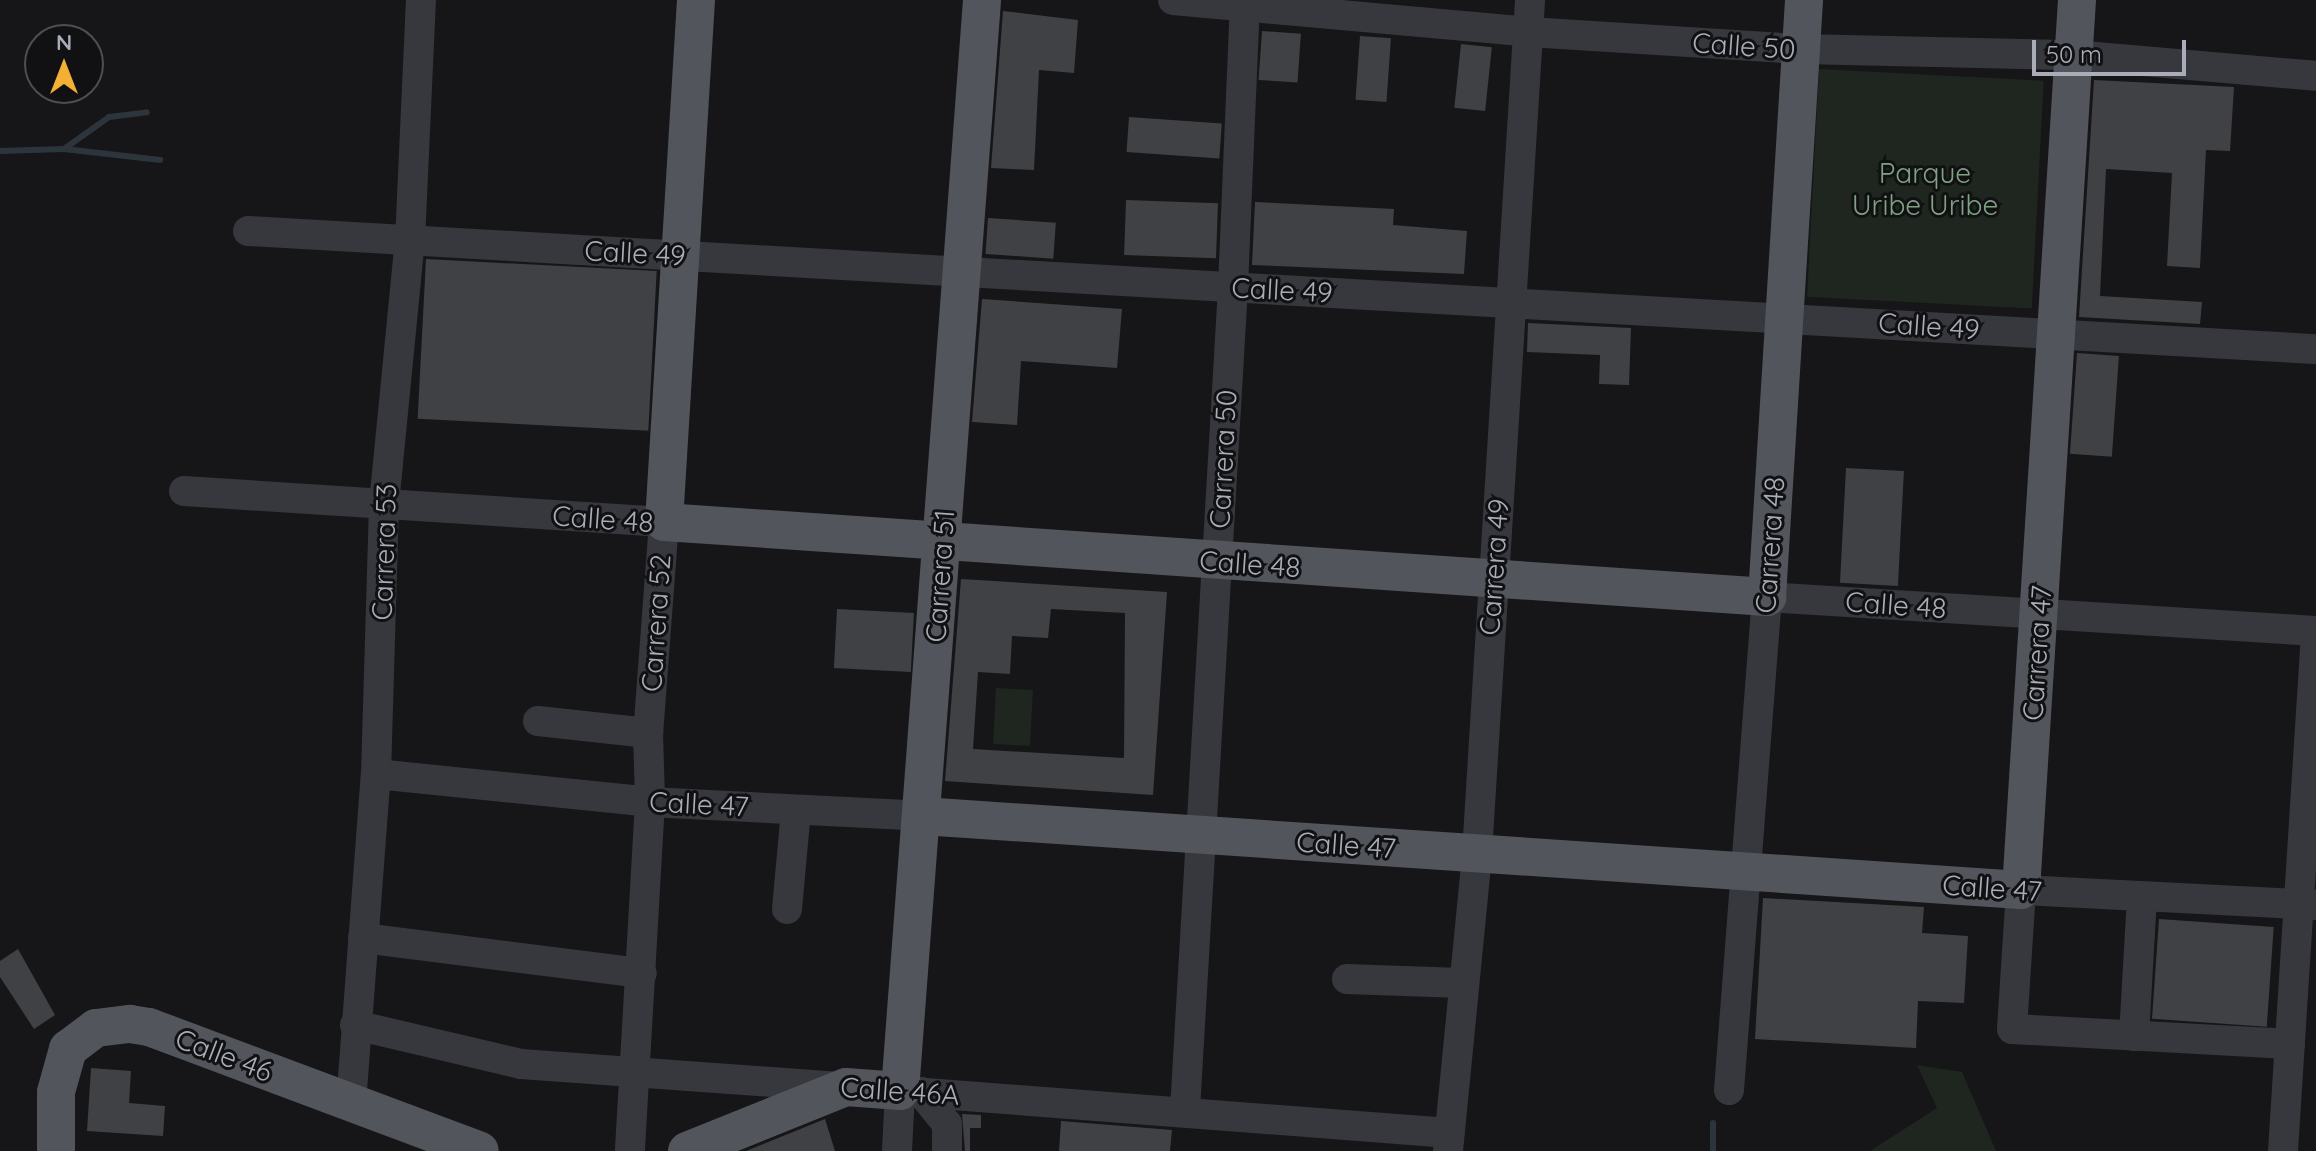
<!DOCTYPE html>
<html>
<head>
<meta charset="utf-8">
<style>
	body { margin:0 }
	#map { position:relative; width:2316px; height:1151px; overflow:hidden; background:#161618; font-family:Quicksand,sans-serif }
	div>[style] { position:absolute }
	.green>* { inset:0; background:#1e261f; transform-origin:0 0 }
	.stream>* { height:6px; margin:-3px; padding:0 3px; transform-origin:3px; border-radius:3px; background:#2c353c }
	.building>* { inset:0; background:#404145; transform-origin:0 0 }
	.minor>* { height:30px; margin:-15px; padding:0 15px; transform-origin:15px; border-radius:15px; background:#37383d }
	.major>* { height:38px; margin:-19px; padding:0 19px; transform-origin:19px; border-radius:19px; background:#53555c }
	span { translate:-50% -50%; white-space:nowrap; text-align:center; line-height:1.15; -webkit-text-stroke:6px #111113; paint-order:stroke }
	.street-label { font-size:28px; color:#a8adb8 }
	.park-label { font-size:28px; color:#7fa381 }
	.north { position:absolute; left:24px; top:24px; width:80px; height:80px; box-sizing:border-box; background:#111113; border:2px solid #4d4f55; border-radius:50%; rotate:0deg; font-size:22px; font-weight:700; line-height:32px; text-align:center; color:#a8adb8 }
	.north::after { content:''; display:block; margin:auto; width:28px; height:36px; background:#f2b134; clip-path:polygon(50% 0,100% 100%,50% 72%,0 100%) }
	.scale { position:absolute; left:2032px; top:40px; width:154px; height:36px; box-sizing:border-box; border:4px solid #a8adb8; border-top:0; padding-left:10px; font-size:24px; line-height:28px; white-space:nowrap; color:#a8adb8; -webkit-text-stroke:6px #111113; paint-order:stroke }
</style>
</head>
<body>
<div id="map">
	<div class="green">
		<div style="left:1819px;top:69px;width:225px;height:228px;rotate:3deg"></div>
		<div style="left:996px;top:688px;width:37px;height:56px;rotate:3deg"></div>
		<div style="clip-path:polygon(1917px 1065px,1962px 1072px,1996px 1151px,1870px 1151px,1937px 1108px)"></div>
	</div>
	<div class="stream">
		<div style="left:64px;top:149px;width:55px;rotate:-35.4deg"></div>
		<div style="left:109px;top:117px;width:38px;rotate:-7deg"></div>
		<div style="left:0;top:151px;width:64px;rotate:-1.8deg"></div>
		<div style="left:64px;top:149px;width:97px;rotate:6.5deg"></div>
		<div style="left:1713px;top:1123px;width:28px;rotate:90deg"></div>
	</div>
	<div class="building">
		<div style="clip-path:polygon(1003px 11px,1078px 20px,1074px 73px,1039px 70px,1034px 170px,991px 168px)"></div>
		<div style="left:1262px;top:31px;width:39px;height:49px;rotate:4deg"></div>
		<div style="left:1360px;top:36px;width:31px;height:64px;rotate:4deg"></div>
		<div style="left:1461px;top:44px;width:31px;height:64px;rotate:6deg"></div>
		<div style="clip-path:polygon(2094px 80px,2234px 87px,2230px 151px,2206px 150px,2200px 268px,2167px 266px,2172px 173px,2106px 169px,2100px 296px,2202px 302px,2200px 324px,2079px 317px)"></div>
		<div style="left:1129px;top:117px;width:93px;height:35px;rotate:4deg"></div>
		<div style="left:1126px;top:200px;width:92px;height:55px;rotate:2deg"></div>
		<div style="clip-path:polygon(1255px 202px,1394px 209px,1393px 225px,1467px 231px,1464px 274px,1252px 265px)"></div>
		<div style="left:988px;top:218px;width:68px;height:36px;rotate:4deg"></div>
		<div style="left:426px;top:259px;width:231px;height:160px;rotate:3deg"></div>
		<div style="clip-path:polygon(982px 299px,1122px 309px,1117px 368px,1021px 361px,1017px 425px,972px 422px)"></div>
		<div style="clip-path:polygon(1528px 323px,1631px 328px,1629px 385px,1599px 384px,1600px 355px,1527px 352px)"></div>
		<div style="left:2077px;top:353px;width:42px;height:101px;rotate:4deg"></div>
		<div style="left:1846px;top:468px;width:58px;height:115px;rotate:3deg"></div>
		<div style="clip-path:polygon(evenodd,961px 579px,1167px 592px,1153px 795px,945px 781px,961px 579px,1051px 609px,1125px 613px,1124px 758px,973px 749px,978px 672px,1010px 674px,1012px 636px,1048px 638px,1051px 609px)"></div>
		<div style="left:837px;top:609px;width:77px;height:59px;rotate:3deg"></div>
		<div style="clip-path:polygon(1763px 898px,1924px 907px,1922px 933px,1968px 936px,1964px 1003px,1918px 1001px,1916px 1048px,1755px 1039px)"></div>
		<div style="left:2159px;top:919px;width:115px;height:100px;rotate:4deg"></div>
		<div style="clip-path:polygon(18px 949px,55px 1015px,34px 1029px,0 977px,0 961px)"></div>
		<div style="clip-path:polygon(91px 1068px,131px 1071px,129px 1103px,165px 1106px,163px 1136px,87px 1131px)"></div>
		<div style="clip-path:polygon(962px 1114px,981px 1115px,981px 1128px,970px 1128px,970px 1151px,965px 1151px)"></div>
		<div style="clip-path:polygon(825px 1119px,835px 1151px,746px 1151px)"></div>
		<div style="clip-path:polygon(1061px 1121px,1172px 1130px,1170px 1151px,1059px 1151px)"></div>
	</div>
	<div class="minor">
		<div style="left:1173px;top:0;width:357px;rotate:5.1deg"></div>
		<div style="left:1529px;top:32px;width:273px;rotate:3.6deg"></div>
		<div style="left:1801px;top:49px;width:272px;rotate:1.3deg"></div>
		<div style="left:2073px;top:55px;width:244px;rotate:4.9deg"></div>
		<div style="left:248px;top:231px;width:2071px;rotate:3.27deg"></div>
		<div style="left:184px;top:491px;width:481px;rotate:3.7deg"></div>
		<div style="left:664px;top:522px;width:212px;rotate:94.3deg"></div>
		<div style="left:648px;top:733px;width:69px;rotate:88.3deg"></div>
		<div style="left:650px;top:802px;width:350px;rotate:93.3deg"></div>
		<div style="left:538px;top:721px;width:111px;rotate:6.2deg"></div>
		<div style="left:376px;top:774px;width:275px;rotate:5.8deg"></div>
		<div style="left:650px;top:802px;width:272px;rotate:2.9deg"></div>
		<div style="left:787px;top:909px;width:99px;rotate:-84.8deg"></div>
		<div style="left:363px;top:938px;width:281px;rotate:7.2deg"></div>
		<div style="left:1347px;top:979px;width:114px;rotate:2deg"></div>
		<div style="left:355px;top:1025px;width:171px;rotate:13.2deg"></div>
		<div style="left:521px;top:1064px;width:323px;rotate:4.1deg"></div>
		<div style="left:2134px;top:1036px;width:140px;rotate:-86.7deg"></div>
		<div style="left:2290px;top:1044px;width:278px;rotate:-176.9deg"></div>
		<div style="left:2012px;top:1029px;width:139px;rotate:-86.3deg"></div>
		<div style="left:2021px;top:890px;width:295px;rotate:2.9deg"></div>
		<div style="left:1729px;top:1090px;width:494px;rotate:-85.6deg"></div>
		<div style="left:1767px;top:597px;width:550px;rotate:3.54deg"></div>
		<div style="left:921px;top:1092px;width:41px;rotate:50.9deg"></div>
		<div style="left:947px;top:1124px;width:27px;rotate:90deg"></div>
		<div style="left:351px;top:1104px;width:331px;rotate:-85.7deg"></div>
		<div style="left:376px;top:774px;width:270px;rotate:-88.3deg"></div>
		<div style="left:384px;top:504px;width:264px;rotate:-84.4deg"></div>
		<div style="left:410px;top:241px;width:241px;rotate:-87.4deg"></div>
		<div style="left:1185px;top:1110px;width:824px;rotate:-86.66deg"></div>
		<div style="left:1233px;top:287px;width:287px;rotate:-87.6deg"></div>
		<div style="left:897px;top:1151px;width:60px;rotate:-87.1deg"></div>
		<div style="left:900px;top:1091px;width:551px;rotate:4.37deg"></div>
		<div style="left:1448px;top:1151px;width:299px;rotate:-84.4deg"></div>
		<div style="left:1477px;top:853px;width:855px;rotate:-86.44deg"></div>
		<div style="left:2283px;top:1151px;width:518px;rotate:-86.35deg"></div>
	</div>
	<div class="major">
		<div style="left:696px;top:0;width:523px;rotate:93.51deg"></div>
		<div style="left:664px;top:522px;width:1106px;rotate:3.89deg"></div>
		<div style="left:1767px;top:597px;width:598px;rotate:-86.45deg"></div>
		<div style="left:922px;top:816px;width:1101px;rotate:3.85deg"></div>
		<div style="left:2021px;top:890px;width:892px;rotate:-86.4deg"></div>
		<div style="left:56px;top:1151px;width:59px;rotate:-90deg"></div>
		<div style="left:56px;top:1092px;width:45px;rotate:-74.4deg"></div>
		<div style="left:68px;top:1049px;width:35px;rotate:-37deg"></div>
		<div style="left:96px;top:1028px;width:34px;rotate:-7deg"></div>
		<div style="left:130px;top:1024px;width:19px;rotate:9deg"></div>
		<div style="left:149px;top:1027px;width:353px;rotate:20.5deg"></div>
		<div style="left:687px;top:1151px;width:171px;rotate:-21.9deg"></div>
		<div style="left:846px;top:1087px;width:54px;rotate:4.2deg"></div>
		<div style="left:900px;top:1091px;width:1094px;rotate:-85.7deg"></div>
	</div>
	<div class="street-label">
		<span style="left:1744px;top:46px;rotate:4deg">Calle 50</span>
		<span style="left:635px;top:253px;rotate:3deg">Calle 49</span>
		<span style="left:1282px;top:290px;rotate:3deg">Calle 49</span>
		<span style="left:1929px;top:326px;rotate:4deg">Calle 49</span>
		<span style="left:1223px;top:459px;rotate:-87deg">Carrera 50</span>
		<span style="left:603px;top:519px;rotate:4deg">Calle 48</span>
		<span style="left:1770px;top:545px;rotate:-86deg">Carrera 48</span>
		<span style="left:384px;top:552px;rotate:-88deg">Carrera 53</span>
		<span style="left:1250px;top:564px;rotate:4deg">Calle 48</span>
		<span style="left:1494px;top:567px;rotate:-86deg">Carrera 49</span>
		<span style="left:940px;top:576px;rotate:-86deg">Carrera 51</span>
		<span style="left:1896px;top:605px;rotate:4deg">Calle 48</span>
		<span style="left:656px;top:623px;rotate:-86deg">Carrera 52</span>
		<span style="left:2037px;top:653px;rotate:-86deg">Carrera 47</span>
		<span style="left:699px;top:804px;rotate:3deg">Calle 47</span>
		<span style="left:1346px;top:845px;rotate:4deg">Calle 47</span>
		<span style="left:1992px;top:888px;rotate:4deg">Calle 47</span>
		<span style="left:224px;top:1055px;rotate:21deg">Calle 46</span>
		<span style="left:900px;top:1091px;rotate:4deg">Calle 46A</span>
	</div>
	<div class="park-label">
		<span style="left:1925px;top:189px">Parque<br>Uribe Uribe</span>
	</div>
	<div class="north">N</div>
	<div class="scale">50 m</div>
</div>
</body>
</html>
